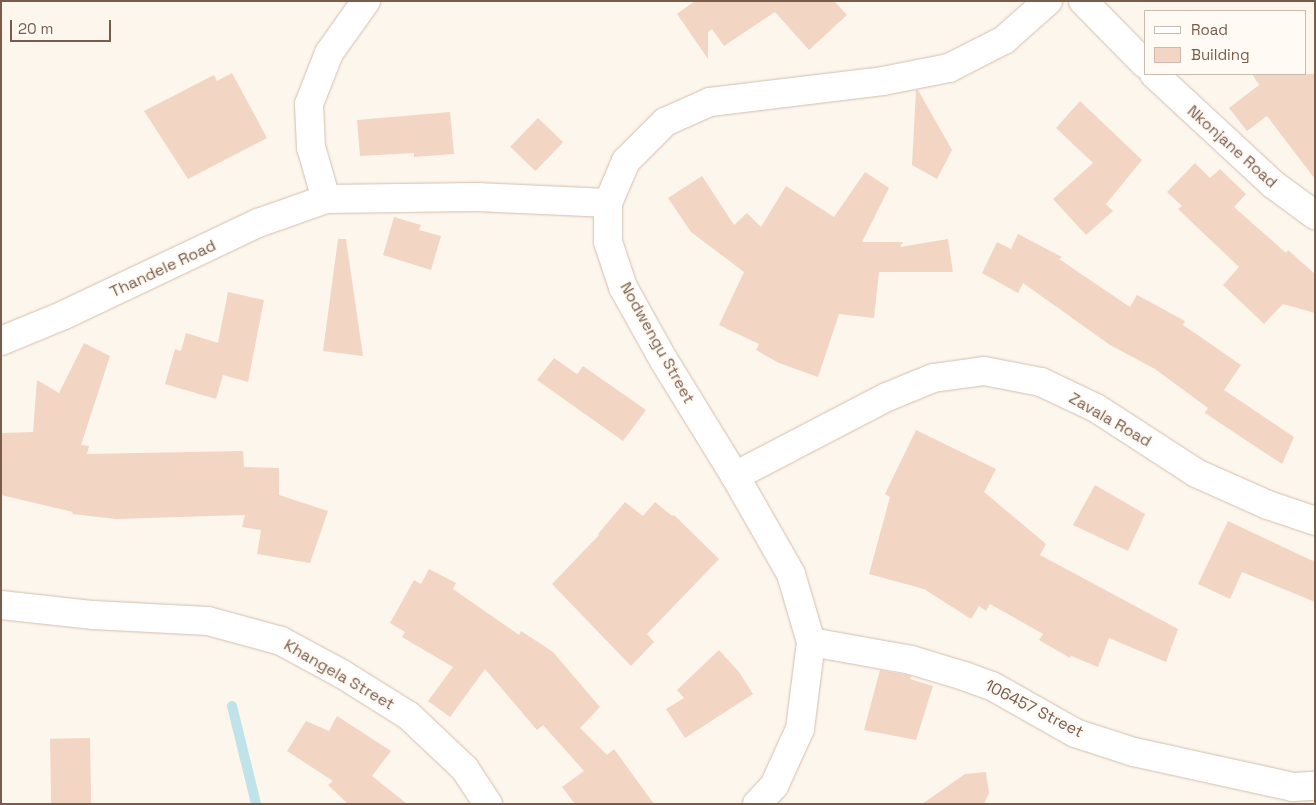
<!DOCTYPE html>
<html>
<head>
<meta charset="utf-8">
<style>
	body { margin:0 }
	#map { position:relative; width:1316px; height:805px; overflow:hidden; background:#fdf6ec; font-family:"Space Grotesk",sans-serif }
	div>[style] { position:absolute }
	.stream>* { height:10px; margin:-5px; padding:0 5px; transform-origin:5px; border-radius:5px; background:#bfe3e8 }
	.building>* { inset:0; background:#f3d5c3; transform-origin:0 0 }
	.roads { filter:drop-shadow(0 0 1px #d1beb0) drop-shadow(0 0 1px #d1beb0) }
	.minor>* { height:28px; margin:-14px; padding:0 14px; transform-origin:14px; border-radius:14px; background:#fff }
	.tertiary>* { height:28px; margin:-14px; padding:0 14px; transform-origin:14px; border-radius:14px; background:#fff }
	span { translate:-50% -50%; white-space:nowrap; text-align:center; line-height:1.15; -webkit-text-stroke:4px #fffaf3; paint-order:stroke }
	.street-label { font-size:16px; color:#7a5c4d }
	.frame { position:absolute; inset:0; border:2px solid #7a5c4d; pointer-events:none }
	.legend { position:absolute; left:1144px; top:10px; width:162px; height:65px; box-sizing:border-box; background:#fffaf3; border:1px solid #cabbb1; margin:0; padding:6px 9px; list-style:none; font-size:15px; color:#7a5c4d }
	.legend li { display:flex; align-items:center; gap:10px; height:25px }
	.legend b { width:25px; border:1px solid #cabbb1 }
	.scale { position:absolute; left:10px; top:20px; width:101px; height:22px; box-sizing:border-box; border:2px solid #7a5c4d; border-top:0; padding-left:6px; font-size:15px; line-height:18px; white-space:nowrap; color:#7a5c4d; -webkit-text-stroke:4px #fffaf3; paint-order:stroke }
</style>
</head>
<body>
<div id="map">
	<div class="stream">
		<div style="left:232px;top:706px;width:101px;rotate:76.2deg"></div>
	</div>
	<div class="building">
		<div style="clip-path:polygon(695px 1px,834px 1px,847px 15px,809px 50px,775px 12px,724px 46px,712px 29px,708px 32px,708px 59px,677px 14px)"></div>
		<div style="clip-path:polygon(232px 73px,267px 138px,188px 179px,144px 111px,214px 75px,217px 81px)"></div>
		<div style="clip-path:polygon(1252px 74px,1315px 74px,1315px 179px,1267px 116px,1247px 131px,1229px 108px,1259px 85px)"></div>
		<div style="clip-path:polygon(916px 90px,918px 90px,952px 150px,937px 179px,912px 165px)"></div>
		<div style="clip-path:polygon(1080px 101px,1142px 160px,1106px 204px,1113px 211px,1086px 235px,1053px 199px,1093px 163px,1056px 128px)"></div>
		<div style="clip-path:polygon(450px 112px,454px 154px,414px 157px,414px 153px,360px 156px,357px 120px)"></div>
		<div style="left:538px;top:118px;width:35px;height:40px;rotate:44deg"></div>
		<div style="clip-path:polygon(1195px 163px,1210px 178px,1220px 169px,1246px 194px,1234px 207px,1286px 253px,1288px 250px,1315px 274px,1315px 313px,1283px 304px,1264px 324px,1223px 285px,1239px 267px,1178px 209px,1182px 206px,1167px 192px)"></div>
		<div style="clip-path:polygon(865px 172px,889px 188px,862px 242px,903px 242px,900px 247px,948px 239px,953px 272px,879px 272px,874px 318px,839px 314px,818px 377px,779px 363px,756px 350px,759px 344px,719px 325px,744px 272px,691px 232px,668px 198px,702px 176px,734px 225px,747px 213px,761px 227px,786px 186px,834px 217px)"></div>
		<div style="clip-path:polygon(394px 217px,421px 225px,419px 230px,441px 236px,431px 270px,383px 255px)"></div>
		<div style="clip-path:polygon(1018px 234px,1062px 257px,1059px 259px,1130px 307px,1137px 295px,1185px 321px,1183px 325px,1241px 365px,1224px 390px,1294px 437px,1282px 464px,1205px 413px,1208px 408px,1155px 369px,1110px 345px,1023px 283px,1018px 293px,982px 273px,997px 242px,1011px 249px)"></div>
		<div style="clip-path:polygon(338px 239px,346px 239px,363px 356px,323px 351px)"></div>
		<div style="clip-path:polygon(228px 292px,264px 300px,248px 382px,223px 375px,216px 399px,165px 384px,175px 349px,181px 351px,186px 333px,218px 343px)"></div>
		<div style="clip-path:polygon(84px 343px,110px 356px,81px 445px,89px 446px,87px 454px,243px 451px,244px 467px,279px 468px,279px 495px,328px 511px,310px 563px,257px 554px,261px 530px,242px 527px,245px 515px,116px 519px,72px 514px,73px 512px,1px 495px,1px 433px,33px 432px,37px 380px,59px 393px)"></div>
		<div style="clip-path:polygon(554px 358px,577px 374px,583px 366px,646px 410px,623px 441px,537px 380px)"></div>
		<div style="clip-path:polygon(916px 430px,996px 469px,984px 492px,1046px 544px,1040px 555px,1178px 629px,1166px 662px,1109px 638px,1098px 667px,1071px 656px,1070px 658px,1039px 640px,1043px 634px,990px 604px,986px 611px,979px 606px,971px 619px,924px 589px,869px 574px,890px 497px,885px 494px)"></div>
		<div style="clip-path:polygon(1095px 485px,1145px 514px,1128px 551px,1073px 525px)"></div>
		<div style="clip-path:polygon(625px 502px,643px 516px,655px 502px,672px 516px,674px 515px,719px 559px,647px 634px,654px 642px,631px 666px,552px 584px,599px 535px,598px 534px)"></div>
		<div style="clip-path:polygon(1228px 521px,1315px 562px,1315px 602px,1242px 572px,1230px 599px,1198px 584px)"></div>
		<div style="clip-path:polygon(429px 569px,456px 583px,453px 589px,519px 635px,521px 631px,553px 652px,600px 707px,580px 728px,607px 755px,614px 749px,654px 804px,575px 804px,562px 787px,584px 771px,543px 725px,537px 730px,485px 669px,450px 717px,428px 701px,453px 667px,402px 637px,405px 632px,390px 623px,414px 580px,421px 584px)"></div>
		<div style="clip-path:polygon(719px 650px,739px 672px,753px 694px,685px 738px,666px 709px,684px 698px,677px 690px)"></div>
		<div style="clip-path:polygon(880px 670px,907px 675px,911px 676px,910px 679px,933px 686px,916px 740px,864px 730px)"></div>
		<div style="clip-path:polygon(337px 716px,391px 751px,372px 776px,407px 804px,348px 804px,328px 785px,333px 781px,287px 751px,306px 721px,329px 731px)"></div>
		<div style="left:90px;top:738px;width:66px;height:40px;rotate:89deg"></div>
		<div style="clip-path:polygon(986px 772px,989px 793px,984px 804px,922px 804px,965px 774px)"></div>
	</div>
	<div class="roads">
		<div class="minor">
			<div style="left:1083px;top:1px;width:88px;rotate:45.5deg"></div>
			<div style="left:1154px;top:74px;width:163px;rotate:42.8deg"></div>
			<div style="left:1274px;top:185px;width:51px;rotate:36.2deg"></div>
			<div style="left:326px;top:199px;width:54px;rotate:-106.1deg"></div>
			<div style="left:311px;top:147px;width:43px;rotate:-92.7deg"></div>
			<div style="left:309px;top:104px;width:55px;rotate:-68.6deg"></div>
			<div style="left:329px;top:53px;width:64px;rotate:-54.6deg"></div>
			<div style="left:1px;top:341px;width:68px;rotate:-22.4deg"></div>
			<div style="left:64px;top:315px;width:215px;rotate:-25.4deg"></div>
			<div style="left:258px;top:223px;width:72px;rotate:-19.4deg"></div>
			<div style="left:326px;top:199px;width:151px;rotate:-0.8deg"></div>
			<div style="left:477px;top:197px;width:131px;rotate:2.6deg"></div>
			<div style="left:735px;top:476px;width:171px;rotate:-27.5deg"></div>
			<div style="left:887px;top:397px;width:50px;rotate:-22.4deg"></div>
			<div style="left:933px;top:378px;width:51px;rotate:-7.8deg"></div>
			<div style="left:984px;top:371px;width:58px;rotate:10.9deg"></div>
			<div style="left:1041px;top:382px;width:61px;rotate:25.3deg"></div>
			<div style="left:1096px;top:408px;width:119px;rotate:33deg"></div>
			<div style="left:1196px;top:473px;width:79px;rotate:24deg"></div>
			<div style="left:1268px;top:505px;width:50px;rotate:18.8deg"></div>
			<div style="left:811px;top:642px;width:102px;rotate:10.2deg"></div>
			<div style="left:911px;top:660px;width:55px;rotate:16.8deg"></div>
			<div style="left:964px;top:676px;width:30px;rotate:20deg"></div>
			<div style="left:992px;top:686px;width:95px;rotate:29.5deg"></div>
			<div style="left:1075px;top:733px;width:62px;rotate:17.9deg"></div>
			<div style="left:1134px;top:752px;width:163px;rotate:12.4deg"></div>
			<div style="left:1293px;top:787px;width:22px;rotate:-3deg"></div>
		</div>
		<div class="tertiary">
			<div style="left:1px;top:605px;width:93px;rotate:6.2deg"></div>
			<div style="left:93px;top:615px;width:115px;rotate:3deg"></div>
			<div style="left:208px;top:621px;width:76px;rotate:15.3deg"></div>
			<div style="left:281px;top:641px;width:69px;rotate:28.4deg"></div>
			<div style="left:342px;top:674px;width:79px;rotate:32.1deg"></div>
			<div style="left:409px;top:716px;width:77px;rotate:43.4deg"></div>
			<div style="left:465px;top:769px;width:42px;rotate:56.7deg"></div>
			<div style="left:757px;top:804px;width:25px;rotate:-47deg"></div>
			<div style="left:774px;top:786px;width:63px;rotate:-65.5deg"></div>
			<div style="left:800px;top:729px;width:88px;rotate:-82.8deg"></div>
			<div style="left:811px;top:642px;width:71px;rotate:-106.4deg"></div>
			<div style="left:791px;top:574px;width:113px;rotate:-119.7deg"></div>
			<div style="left:735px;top:476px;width:137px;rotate:-121.6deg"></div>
			<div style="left:663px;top:359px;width:82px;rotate:-119.1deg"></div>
			<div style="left:623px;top:287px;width:47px;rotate:-108.4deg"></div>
			<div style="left:608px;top:242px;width:39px;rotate:-90deg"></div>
			<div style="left:608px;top:203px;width:46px;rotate:-66.8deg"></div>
			<div style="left:626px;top:161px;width:55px;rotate:-45deg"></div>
			<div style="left:665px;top:122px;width:49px;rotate:-24deg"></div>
			<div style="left:710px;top:102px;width:174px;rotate:-6.9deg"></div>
			<div style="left:883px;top:81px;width:67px;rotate:-11.1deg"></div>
			<div style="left:949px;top:68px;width:62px;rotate:-27deg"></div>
			<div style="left:1004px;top:40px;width:59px;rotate:-41.6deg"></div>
		</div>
	</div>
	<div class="street-label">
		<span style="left:1232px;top:147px;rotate:42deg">Nkonjane Road</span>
		<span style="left:163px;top:269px;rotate:-25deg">Thandele Road</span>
		<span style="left:657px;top:343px;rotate:61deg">Nodwengu Street</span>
		<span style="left:1110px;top:420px;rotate:30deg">Zavala Road</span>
		<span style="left:339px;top:675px;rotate:30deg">Khangela Street</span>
		<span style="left:1034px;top:709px;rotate:27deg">106457 Street</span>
	</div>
	<div class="frame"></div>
	<ul class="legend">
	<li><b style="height:6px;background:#fff"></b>Road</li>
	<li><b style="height:14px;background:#f3d5c3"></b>Building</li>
	</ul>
	<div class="scale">20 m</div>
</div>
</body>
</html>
